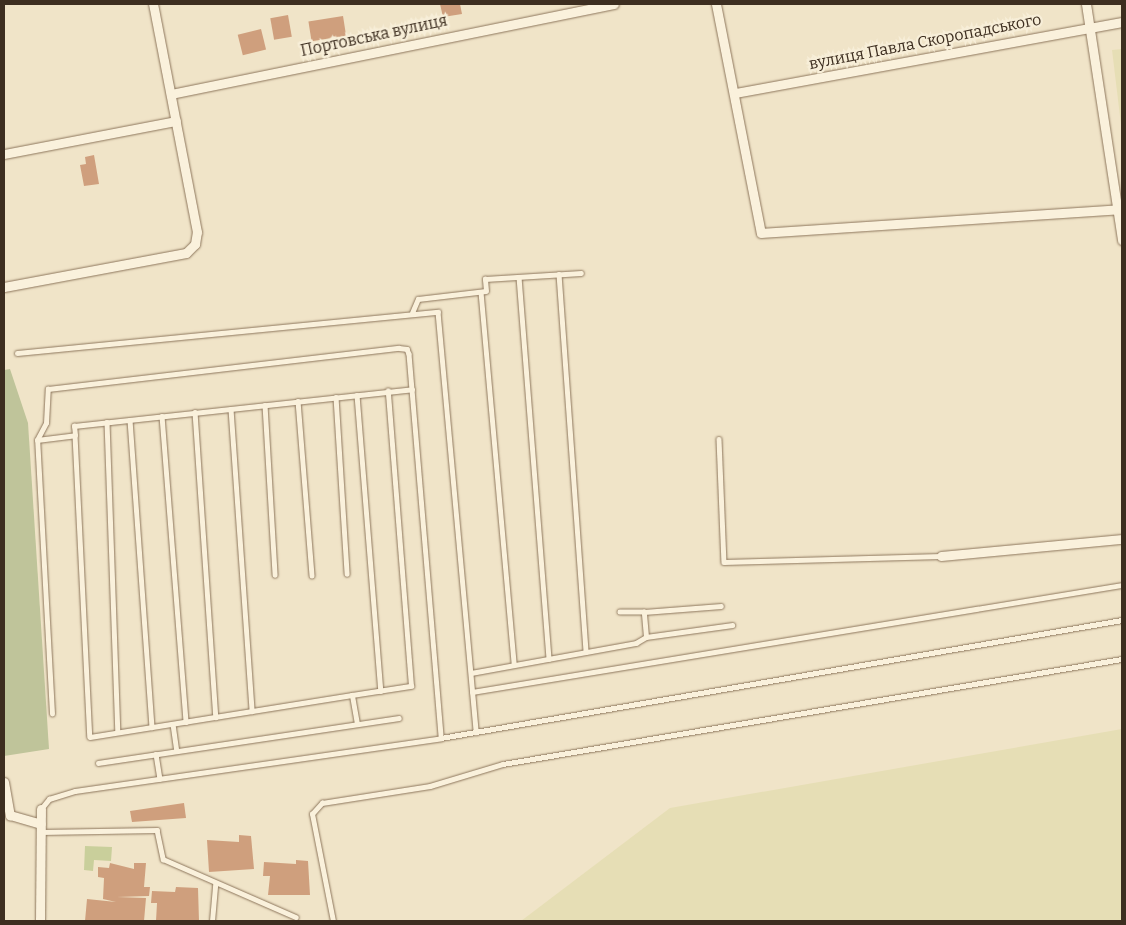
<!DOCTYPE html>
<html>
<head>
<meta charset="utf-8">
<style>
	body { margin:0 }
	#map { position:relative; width:1126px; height:925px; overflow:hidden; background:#f0e4c8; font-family:Bitter,serif }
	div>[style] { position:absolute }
	.farmland>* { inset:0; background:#e6deb5 }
	.green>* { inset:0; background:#c9cf9b }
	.cemetery>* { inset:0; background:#bfc49a }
	.building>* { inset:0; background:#cf9f7d; transform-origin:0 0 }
	.roads { filter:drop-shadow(0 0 1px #8d765c) drop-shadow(0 0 1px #8d765c) }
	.service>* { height:4.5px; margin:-2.25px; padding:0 2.25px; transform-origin:2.25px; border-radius:2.25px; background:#faf1dc }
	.minor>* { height:9px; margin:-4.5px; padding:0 4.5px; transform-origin:4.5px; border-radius:4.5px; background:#faf1dc }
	span { translate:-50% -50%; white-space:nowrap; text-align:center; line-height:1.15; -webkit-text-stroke:4.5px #f7eed8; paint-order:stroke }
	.street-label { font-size:16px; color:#3d2e20 }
	.frame { position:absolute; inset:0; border:5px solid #3d2e20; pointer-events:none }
</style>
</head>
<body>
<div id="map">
	<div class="farmland">
		<div style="clip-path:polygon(1122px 49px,1122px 133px,1112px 50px)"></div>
		<div style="clip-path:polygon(1122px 729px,1122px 921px,521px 921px,670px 808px)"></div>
	</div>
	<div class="green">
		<div style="clip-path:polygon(85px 846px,112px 847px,111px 861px,94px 860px,93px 871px,84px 870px)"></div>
	</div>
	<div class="cemetery">
		<div style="clip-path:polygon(10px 369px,28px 423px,49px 749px,4px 756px,4px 370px)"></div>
	</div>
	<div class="building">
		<div style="clip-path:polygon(440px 4px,460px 4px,462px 14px,443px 17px)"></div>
		<div style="left:288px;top:15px;width:22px;height:18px;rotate:80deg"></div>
		<div style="left:343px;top:16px;width:20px;height:35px;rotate:81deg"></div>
		<div style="left:261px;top:29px;width:21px;height:24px;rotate:76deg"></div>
		<div style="clip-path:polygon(94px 155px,99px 184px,84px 186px,80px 165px,86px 164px,85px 157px)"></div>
		<div style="clip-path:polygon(184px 803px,186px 818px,132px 822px,130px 811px)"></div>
		<div style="clip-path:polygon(239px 835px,251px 836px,254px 869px,209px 872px,207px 840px,239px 842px)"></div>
		<div style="clip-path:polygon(296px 860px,308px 861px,310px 895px,268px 895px,270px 876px,263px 876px,264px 862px,296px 864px)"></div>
		<div style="clip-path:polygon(110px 863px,134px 869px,134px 863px,146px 863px,144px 887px,150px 887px,149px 896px,117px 897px,146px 898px,144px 921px,85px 921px,87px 899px,116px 902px,103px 899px,104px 878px,98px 877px,98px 867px,109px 868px)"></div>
		<div style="clip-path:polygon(176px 887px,198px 888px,199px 921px,156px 921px,157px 903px,151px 903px,152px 891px,175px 892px)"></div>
	</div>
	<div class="roads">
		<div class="service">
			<div style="left:559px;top:274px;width:379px;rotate:85.9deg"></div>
			<div style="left:519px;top:277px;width:383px;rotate:85.5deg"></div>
			<div style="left:481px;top:292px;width:374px;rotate:84.9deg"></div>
			<div style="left:412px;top:313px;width:15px;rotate:-67deg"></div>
			<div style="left:418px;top:299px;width:68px;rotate:-6.7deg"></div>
			<div style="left:486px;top:291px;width:12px;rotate:-95deg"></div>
			<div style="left:485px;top:279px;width:96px;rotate:-3.6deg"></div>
			<div style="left:17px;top:353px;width:423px;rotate:-5.6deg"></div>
			<div style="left:438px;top:312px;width:422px;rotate:84.8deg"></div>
			<div style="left:357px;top:395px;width:297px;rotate:85.4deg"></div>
			<div style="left:336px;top:397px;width:177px;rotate:86.4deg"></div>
			<div style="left:298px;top:401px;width:175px;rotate:85.4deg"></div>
			<div style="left:265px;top:405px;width:170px;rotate:86.6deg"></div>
			<div style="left:231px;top:409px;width:303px;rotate:86deg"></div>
			<div style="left:195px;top:412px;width:306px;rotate:86.1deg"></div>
			<div style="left:162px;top:416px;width:307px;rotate:85.5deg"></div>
			<div style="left:130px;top:420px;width:308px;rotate:85.9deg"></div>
			<div style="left:107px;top:422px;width:310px;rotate:88deg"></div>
			<div style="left:75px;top:435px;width:302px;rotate:87.2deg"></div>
			<div style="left:90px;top:737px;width:265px;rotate:-9.1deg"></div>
			<div style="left:719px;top:439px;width:123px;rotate:87.7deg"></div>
			<div style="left:724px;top:562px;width:217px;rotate:-1.6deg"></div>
			<div style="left:37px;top:440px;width:38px;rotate:-7deg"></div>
			<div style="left:75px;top:435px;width:9px;rotate:-96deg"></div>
			<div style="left:74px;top:426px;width:340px;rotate:-6.2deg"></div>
			<div style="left:644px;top:612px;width:77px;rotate:-4.5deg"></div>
			<div style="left:646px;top:637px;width:87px;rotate:-7.9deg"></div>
			<div style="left:471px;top:673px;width:168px;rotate:-10.3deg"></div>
			<div style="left:636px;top:643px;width:12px;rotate:-31deg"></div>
			<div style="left:646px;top:637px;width:25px;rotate:-95deg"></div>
			<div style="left:644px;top:612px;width:24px;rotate:180deg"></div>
			<div style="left:472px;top:692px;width:659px;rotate:-9.35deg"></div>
			<div style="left:52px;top:714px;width:274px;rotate:-93.1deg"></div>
			<div style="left:37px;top:440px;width:19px;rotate:-62deg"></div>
			<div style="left:46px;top:423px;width:34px;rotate:-87deg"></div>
			<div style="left:48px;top:389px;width:353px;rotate:-6.7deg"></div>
			<div style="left:399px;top:348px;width:8px;rotate:7deg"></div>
			<div style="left:407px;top:349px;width:5px;rotate:68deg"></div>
			<div style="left:409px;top:354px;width:385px;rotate:85.2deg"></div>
			<div style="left:173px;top:724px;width:27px;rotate:82deg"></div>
			<div style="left:357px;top:724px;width:29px;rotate:-100deg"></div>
			<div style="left:352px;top:695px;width:60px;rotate:-8.7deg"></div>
			<div style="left:411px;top:686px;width:296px;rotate:-94.5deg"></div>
			<div style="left:156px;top:754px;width:25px;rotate:81deg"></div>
			<div style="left:98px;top:763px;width:304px;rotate:-8.5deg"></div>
			<div style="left:41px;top:809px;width:13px;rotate:-51deg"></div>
			<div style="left:49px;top:799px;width:27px;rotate:-17deg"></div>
			<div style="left:75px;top:791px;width:370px;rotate:-8.2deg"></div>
			<div style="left:441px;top:738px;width:691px;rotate:-9.83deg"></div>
			<div style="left:41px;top:832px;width:116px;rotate:-1deg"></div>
			<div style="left:157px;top:830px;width:30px;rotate:78deg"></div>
			<div style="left:163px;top:859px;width:145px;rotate:23.6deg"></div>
			<div style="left:212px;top:921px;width:37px;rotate:-85deg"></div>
			<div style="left:333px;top:921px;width:109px;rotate:-101.1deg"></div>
			<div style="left:312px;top:814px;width:15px;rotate:-48deg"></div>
			<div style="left:322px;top:803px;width:109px;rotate:-8.9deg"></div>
			<div style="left:430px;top:786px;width:76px;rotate:-16.8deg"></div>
			<div style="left:503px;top:764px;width:628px;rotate:-9.63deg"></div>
		</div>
		<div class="minor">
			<div style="left:716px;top:4px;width:233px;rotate:78.9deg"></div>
			<div style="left:761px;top:233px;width:358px;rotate:-3.8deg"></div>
			<div style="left:1086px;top:4px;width:239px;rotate:81.3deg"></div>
			<div style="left:735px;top:93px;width:393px;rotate:-10.4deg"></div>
			<div style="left:171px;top:94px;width:452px;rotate:-11.5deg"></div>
			<div style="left:4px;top:154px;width:175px;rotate:-10.9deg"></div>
			<div style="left:4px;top:287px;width:185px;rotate:-10.6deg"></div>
			<div style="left:186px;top:253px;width:13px;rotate:-45deg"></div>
			<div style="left:195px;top:244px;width:12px;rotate:-81deg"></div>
			<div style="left:197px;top:232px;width:232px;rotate:-100.9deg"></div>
			<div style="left:941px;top:556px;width:182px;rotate:-5.4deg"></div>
			<div style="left:4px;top:782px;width:34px;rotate:80deg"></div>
			<div style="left:10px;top:815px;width:32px;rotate:16deg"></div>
			<div style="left:40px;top:921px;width:112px;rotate:-89.5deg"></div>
		</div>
	</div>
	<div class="street-label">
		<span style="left:374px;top:36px;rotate:-12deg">Портовська вулиця</span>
		<span style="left:925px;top:42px;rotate:-11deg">вулиця Павла Скоропадського</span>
	</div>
	<div class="frame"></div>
</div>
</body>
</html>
